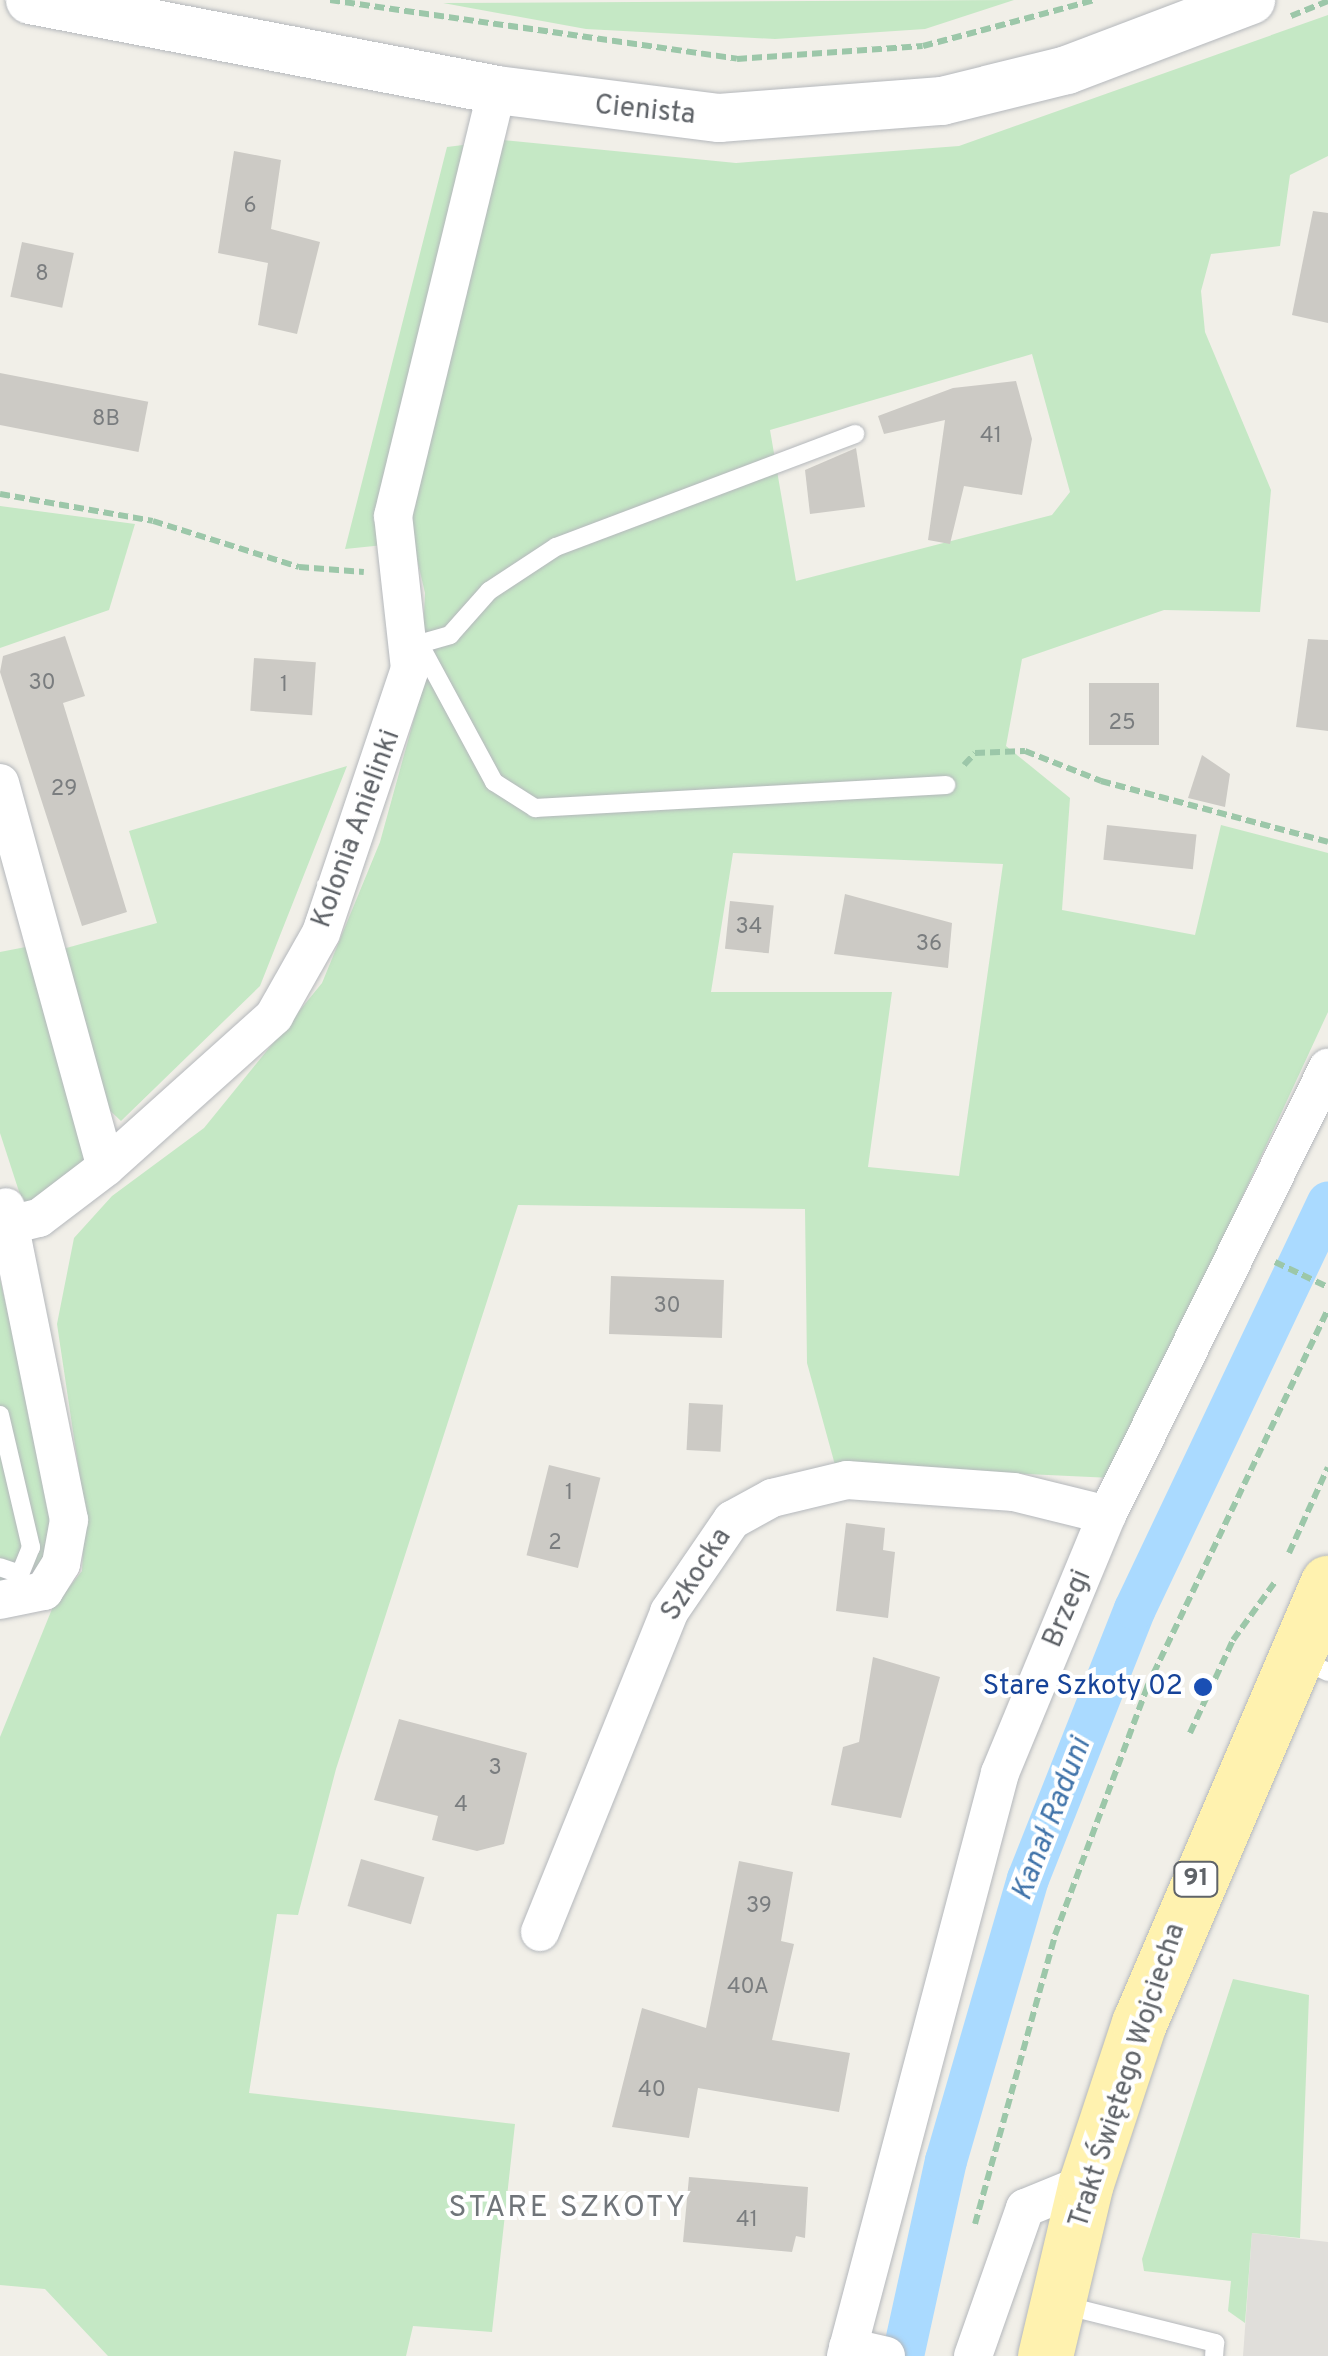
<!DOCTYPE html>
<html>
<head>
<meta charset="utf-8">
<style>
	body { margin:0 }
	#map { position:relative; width:1328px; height:2356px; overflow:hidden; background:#f1efe8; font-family:Overpass,sans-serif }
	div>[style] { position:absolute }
	.industrial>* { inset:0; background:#e0deda }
	.green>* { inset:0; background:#c5e8c5 }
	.canal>* { height:42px; margin:-21px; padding:0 21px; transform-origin:21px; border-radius:21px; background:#aadaff }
	.building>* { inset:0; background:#cccac5; transform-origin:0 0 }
	.path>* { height:6px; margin-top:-3px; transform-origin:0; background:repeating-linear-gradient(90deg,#9cc7a9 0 10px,transparent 0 15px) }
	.roads { filter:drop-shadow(0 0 2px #b5b8bc) drop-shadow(0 0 2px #b5b8bc) }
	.service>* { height:18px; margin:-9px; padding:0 9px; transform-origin:9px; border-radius:9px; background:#fff }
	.minor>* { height:38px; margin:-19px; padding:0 19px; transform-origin:19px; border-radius:19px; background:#fff }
	.tertiary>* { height:48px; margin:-24px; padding:0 24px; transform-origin:24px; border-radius:24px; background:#fff }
	.primary>* { height:55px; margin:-27.5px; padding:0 27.5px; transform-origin:27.5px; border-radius:27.5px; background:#fff2af }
	.dots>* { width:28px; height:28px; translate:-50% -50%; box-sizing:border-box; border:5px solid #fff; border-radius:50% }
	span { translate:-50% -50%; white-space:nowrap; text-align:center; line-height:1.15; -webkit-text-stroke:8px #fff; paint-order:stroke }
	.number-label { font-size:22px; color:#7a7d7f }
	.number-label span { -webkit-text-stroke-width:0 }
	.shield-label span { padding:2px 8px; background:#fff; border:2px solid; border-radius:8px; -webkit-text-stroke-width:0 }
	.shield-label { font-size:25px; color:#5f6368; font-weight:700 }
	.street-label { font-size:28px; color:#5f6368 }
	.transit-label { font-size:28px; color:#164399 }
	.right { translate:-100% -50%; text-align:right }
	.water-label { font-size:30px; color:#4174aa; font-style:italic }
	.neighbourhood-label { font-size:30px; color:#70757a; letter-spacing:2.5px }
</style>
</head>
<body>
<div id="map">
	<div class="industrial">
		<div style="clip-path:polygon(1252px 2233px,1328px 2242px,1328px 2356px,1243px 2356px)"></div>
	</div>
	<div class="green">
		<div style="clip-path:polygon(1014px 0,925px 29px,775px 39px,586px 29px,443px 3px)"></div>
		<div style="clip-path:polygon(evenodd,1328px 15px,1328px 156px,1290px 175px,1280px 246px,1211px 254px,1201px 291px,1205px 332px,1271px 490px,1260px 612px,1164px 610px,1022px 659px,1006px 746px,1070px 798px,1062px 910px,1195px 935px,1221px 825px,1328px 853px,1328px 1012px,1112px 1478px,835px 1465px,807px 1363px,805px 1209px,518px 1205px,336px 1769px,298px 1915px,277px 1914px,249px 2093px,515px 2124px,492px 2332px,413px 2326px,406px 2356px,108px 2356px,45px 2289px,0 2285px,0 1737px,52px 1609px,82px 1571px,85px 1512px,57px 1324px,74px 1238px,112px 1196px,204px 1128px,322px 983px,380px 842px,420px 697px,425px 593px,413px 542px,345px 549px,447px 147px,503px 140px,736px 163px,959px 146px,1328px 15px,1032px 354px,1070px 492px,1052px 515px,796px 581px,770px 430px,1032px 354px,1328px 15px,733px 853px,1003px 864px,959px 1176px,868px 1167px,892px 992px,711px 992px,733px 853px)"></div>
		<div style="clip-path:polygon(0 506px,135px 524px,109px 610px,0 648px)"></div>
		<div style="clip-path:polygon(347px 766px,260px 986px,121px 1121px,103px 1104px,59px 950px,157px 923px,129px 831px)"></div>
		<div style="clip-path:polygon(36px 945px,90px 1156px,24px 1207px,0 1133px,0 952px)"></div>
		<div style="clip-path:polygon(0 1279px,55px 1519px,46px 1566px,23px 1583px,0 1581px)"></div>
		<div style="clip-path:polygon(1233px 1979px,1309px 1995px,1300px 2238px,1252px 2233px,1245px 2323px,1228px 2311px,1231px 2281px,1144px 2271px,1142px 2259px)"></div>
	</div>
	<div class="canal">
		<div style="left:903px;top:2356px;width:200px;rotate:-77.6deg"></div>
		<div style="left:946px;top:2161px;width:294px;rotate:-73.8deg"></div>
		<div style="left:1028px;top:1879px;width:290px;rotate:-68.4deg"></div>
		<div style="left:1135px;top:1609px;width:450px;rotate:-64.6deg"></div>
	</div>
	<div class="building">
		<div style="clip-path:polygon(234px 151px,281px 160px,271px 229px,320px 242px,297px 334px,258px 325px,268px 263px,218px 253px)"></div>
		<div style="clip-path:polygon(1313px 211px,1328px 213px,1328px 323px,1292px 315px)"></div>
		<div style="left:22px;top:242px;width:53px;height:56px;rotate:12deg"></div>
		<div style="left:0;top:373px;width:151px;height:51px;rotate:11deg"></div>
		<div style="clip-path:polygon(1016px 381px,1032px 439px,1022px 495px,964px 486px,950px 544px,928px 540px,945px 420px,884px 434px,878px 416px,953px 388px)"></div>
		<div style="clip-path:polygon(856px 448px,865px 507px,810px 514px,805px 470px)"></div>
		<div style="clip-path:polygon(65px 636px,85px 696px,63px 703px,127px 912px,82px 926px,0 672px,3px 656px)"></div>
		<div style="clip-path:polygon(1308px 639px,1328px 640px,1328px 731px,1296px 727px)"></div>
		<div style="left:254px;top:658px;width:62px;height:53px;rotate:4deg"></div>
		<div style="left:1089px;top:683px;width:70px;height:62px"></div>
		<div style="clip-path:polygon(1202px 755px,1230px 774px,1225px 807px,1188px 798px)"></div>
		<div style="left:1107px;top:825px;width:90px;height:35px;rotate:6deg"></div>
		<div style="clip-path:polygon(845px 894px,952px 923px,948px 968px,834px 954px)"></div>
		<div style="left:730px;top:901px;width:44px;height:48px;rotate:6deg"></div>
		<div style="left:611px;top:1276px;width:113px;height:58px;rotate:2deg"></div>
		<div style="left:689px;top:1403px;width:34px;height:47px;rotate:3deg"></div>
		<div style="left:549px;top:1465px;width:53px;height:93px;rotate:14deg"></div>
		<div style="clip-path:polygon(846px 1523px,885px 1528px,883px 1550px,895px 1552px,888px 1618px,836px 1611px)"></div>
		<div style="clip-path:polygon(873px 1657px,940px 1677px,901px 1818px,831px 1805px,843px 1747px,859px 1742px)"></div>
		<div style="clip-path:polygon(399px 1719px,527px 1753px,504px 1844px,477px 1851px,432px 1840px,438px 1816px,374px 1800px)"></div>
		<div style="left:361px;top:1859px;width:66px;height:49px;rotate:16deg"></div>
		<div style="clip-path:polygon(739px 1861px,793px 1872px,781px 1941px,794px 1944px,772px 2040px,850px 2053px,839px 2112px,698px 2088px,689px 2138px,612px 2127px,642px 2008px,706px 2028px)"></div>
		<div style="clip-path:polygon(689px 2177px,808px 2187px,805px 2238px,796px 2236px,792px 2252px,683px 2242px)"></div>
	</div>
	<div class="path">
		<div style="left:330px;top:0;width:411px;rotate:8.2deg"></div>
		<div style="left:737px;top:59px;width:186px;rotate:-4deg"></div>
		<div style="left:923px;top:46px;width:178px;rotate:-15deg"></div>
		<div style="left:1291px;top:16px;width:40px;rotate:-22deg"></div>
		<div style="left:0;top:494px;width:155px;rotate:10deg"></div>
		<div style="left:153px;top:521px;width:153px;rotate:17.5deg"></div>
		<div style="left:299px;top:567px;width:65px;rotate:4.4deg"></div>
		<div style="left:964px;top:765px;width:16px;rotate:-47deg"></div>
		<div style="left:975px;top:753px;width:50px;rotate:-2.3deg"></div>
		<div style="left:1025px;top:751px;width:82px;rotate:21.5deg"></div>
		<div style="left:1101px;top:781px;width:235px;rotate:15deg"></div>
		<div style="left:1275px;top:1262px;width:59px;rotate:25.3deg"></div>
		<div style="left:1289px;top:1553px;width:94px;rotate:-65.6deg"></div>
		<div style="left:1190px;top:1733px;width:102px;rotate:-65.2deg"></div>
		<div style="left:1233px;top:1640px;width:72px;rotate:-54.1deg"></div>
		<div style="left:975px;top:2224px;width:300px;rotate:-74.5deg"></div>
		<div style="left:1055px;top:1935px;width:265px;rotate:-69.6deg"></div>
		<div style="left:1147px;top:1687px;width:418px;rotate:-64.4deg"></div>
	</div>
	<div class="roads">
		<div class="service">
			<div style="left:420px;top:645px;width:156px;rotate:61.6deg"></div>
			<div style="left:494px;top:782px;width:49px;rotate:32.4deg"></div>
			<div style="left:535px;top:808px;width:412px;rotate:-3.2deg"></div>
			<div style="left:412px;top:646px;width:40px;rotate:-16deg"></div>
			<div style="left:450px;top:635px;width:59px;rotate:-48.4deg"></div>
			<div style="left:489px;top:591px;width:80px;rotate:-33.3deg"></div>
			<div style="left:556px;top:547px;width:320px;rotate:-20.7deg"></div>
			<div style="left:0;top:1415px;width:136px;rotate:76.8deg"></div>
			<div style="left:31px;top:1547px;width:29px;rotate:112deg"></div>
			<div style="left:20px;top:1574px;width:21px;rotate:-161deg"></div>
			<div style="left:1300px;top:1659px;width:31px;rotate:25deg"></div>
			<div style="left:1063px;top:2305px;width:157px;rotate:14deg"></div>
			<div style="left:1215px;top:2343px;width:13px;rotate:94deg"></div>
		</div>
		<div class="minor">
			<div style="left:0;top:783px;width:398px;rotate:74.6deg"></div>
			<div style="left:10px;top:1225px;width:30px;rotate:-14deg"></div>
			<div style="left:39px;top:1218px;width:84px;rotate:-37.3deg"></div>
			<div style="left:106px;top:1167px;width:226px;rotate:-41.9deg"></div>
			<div style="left:274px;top:1016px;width:95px;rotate:-60.5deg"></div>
			<div style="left:321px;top:933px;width:279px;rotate:-71.4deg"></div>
			<div style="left:410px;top:669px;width:154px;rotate:-96.3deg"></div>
			<div style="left:393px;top:516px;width:439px;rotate:-76.3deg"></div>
			<div style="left:0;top:1600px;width:45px;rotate:-11.6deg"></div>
			<div style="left:44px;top:1591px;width:32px;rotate:-58deg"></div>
			<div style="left:61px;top:1564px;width:45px;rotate:-79.7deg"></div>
			<div style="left:69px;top:1520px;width:319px;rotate:-101.4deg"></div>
			<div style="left:540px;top:1932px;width:345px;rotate:-68deg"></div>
			<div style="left:669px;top:1612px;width:112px;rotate:-55.6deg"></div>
			<div style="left:732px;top:1520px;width:46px;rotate:-28.8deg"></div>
			<div style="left:772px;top:1498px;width:77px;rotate:-13.5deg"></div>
			<div style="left:847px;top:1480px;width:167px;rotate:4.1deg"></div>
			<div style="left:1014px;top:1492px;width:96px;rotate:13.9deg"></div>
			<div style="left:848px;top:2347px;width:39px;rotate:13deg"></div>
			<div style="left:846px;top:2356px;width:603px;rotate:-75.2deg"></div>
			<div style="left:1000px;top:1773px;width:279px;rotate:-67.5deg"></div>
			<div style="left:1107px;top:1515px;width:499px;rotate:-63.7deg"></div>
			<div style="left:973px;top:2356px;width:157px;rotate:-70.6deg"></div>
			<div style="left:1025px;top:2208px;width:66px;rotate:-22.3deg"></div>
		</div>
		<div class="tertiary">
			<div style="left:30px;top:0;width:476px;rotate:10.9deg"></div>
			<div style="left:497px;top:90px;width:224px;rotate:7.2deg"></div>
			<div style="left:719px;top:118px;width:224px;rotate:-4.4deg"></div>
			<div style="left:942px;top:101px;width:129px;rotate:-13.9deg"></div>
			<div style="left:1067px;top:70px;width:197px;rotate:-20.8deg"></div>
		</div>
		<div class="primary">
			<div style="left:1045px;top:2356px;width:178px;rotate:-76.7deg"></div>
			<div style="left:1086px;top:2183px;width:169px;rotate:-71.7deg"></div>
			<div style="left:1139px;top:2023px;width:479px;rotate:-66.8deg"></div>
		</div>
	</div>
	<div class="dots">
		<div style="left:1203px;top:1687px;background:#1a4fb4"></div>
	</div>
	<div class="number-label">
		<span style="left:250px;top:207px">6</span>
		<span style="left:42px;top:275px">8</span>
		<span style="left:106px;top:420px">8B</span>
		<span style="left:991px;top:437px">41</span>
		<span style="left:42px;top:684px">30</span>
		<span style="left:284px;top:686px">1</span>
		<span style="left:1122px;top:724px">25</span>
		<span style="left:64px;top:790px">29</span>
		<span style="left:749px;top:928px">34</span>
		<span style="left:929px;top:945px">36</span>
		<span style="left:667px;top:1307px">30</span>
		<span style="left:569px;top:1494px">1</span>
		<span style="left:555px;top:1544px">2</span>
		<span style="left:495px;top:1769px">3</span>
		<span style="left:461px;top:1806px">4</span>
		<span style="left:759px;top:1907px">39</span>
		<span style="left:748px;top:1988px">40A</span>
		<span style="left:652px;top:2091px">40</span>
		<span style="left:747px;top:2221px">41</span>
	</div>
	<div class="shield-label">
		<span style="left:1196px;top:1879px">91</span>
	</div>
	<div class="street-label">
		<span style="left:645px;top:111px;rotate:6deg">Cienista</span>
		<span style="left:357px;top:829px;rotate:-70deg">Kolonia Anielinki</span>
		<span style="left:697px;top:1575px;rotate:-57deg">Szkocka</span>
		<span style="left:1068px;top:1609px;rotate:-67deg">Brzegi</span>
		<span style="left:1128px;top:2076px;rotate:-72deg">Trakt Świętego Wojciecha</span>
	</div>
	<div class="transit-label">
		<span class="right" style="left:1183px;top:1687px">Stare Szkoty 02</span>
	</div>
	<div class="water-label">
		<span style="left:1053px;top:1820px;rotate:-69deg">Kanał Raduni</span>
	</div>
	<div class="neighbourhood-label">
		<span style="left:568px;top:2209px">STARE SZKOTY</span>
	</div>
</div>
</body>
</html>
